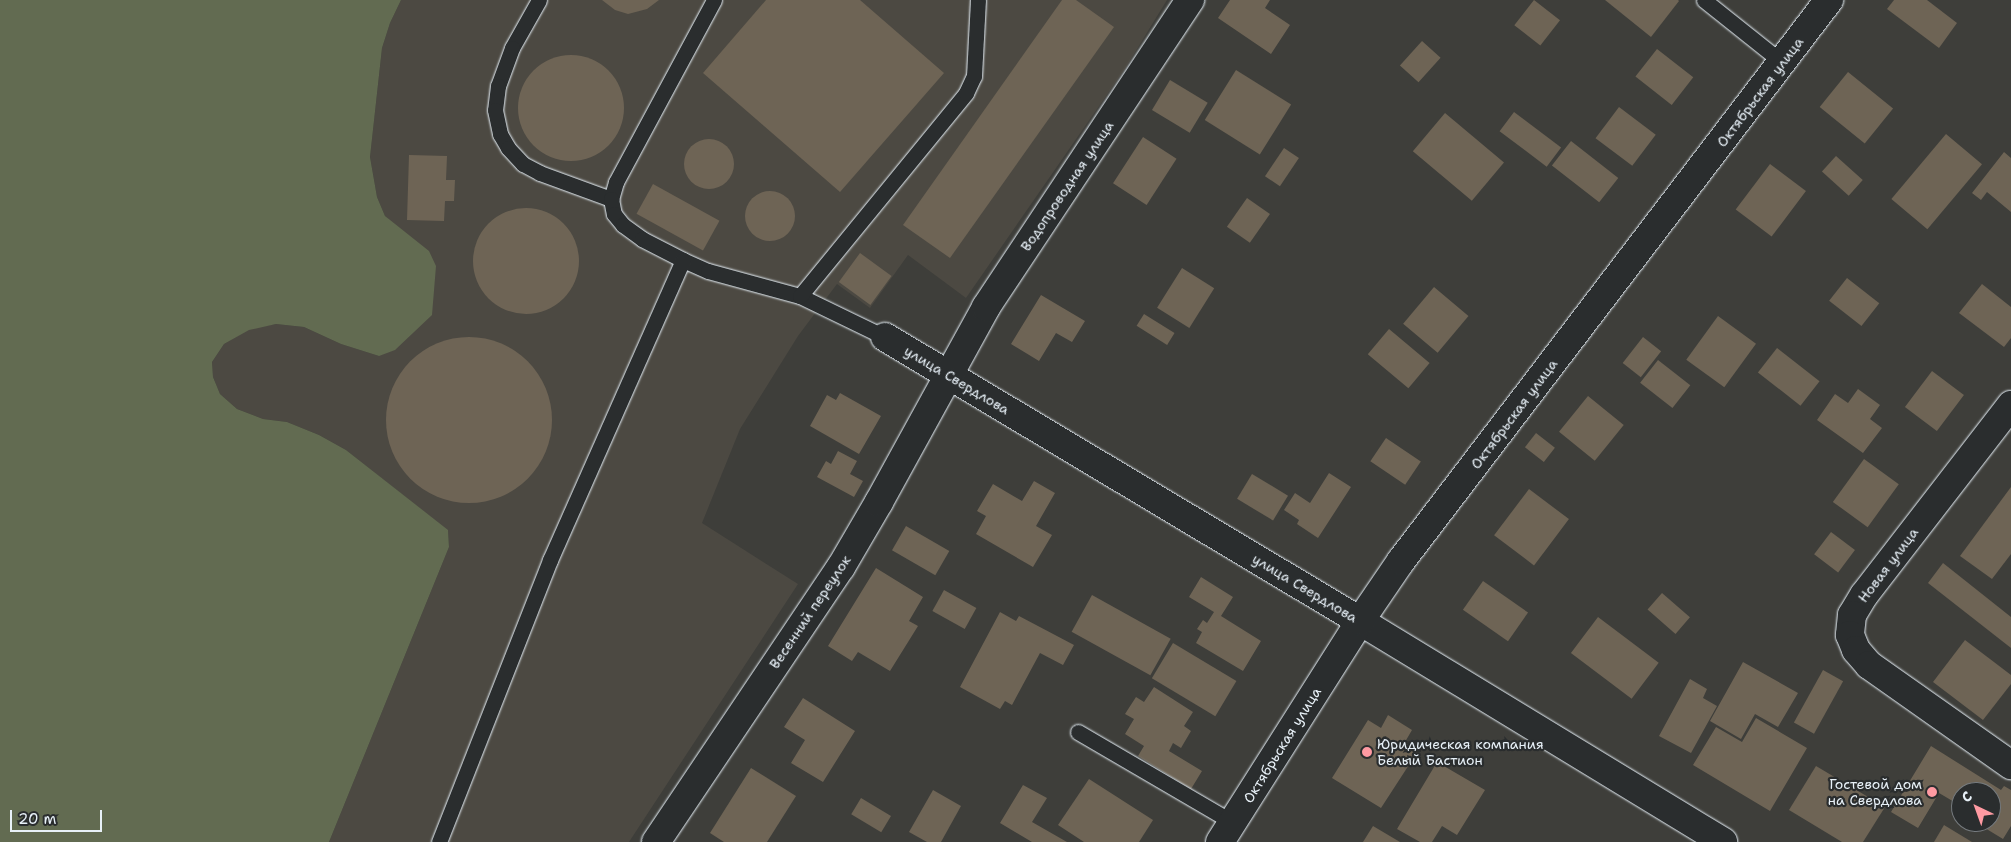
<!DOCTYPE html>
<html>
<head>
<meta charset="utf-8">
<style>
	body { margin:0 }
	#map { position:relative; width:2011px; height:842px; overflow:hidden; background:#3e3e3a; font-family:"Shantell Sans",sans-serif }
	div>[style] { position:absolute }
	.built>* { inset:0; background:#4c4942 }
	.green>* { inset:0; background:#626b51 }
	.building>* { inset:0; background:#6e6455; transform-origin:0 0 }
	.round { border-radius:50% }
	.roads { filter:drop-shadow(0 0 1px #e8f1f8) drop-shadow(0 0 1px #e8f1f8) }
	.lane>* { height:15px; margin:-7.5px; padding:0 7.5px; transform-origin:7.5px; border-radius:7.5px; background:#2a2d2e }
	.street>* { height:28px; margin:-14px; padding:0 14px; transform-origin:14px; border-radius:14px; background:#2a2d2e }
	.dots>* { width:14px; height:14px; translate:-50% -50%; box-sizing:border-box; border:2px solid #2a2d2e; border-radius:50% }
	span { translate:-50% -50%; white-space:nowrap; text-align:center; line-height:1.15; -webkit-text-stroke:4.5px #2a2d2e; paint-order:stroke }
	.street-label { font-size:14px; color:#e8f1f8 }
	.poi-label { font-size:14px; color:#e8f1f8 }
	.left { translate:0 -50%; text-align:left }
	.right { translate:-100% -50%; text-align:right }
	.north { position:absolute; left:1951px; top:782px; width:50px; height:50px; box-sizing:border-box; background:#2a2d2e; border:1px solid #767b7f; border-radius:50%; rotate:318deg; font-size:14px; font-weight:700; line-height:20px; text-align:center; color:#e8f1f8 }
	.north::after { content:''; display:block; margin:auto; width:18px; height:22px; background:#ff9aa2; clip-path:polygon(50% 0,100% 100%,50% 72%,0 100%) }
	.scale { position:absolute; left:10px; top:810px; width:92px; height:22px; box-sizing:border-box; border:2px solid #e8f1f8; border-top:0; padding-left:6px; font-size:15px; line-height:18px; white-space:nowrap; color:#e8f1f8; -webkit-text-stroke:4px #2a2d2e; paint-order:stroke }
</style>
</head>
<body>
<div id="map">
	<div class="built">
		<div style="clip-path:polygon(401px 0,1167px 0,1124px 70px,966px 298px,908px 255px,870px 308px,837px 284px,798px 336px,740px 429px,702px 523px,798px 584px,629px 842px,329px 842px,449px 547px,448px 531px,346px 450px,319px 435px,287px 422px,263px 419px,237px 409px,220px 394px,213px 377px,212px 362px,224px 344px,249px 329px,276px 324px,304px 327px,341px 344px,379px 356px,399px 230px,385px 216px,377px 197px,370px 157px,382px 48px,390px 23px)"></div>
	</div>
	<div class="green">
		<div style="clip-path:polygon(0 0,401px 0,390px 23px,382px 48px,370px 157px,377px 197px,385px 216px,429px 251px,436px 266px,432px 315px,395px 350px,379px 356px,341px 344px,304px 327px,276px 324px,249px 330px,224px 344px,212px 362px,213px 377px,220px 394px,237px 409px,263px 419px,287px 422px,319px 435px,346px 450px,448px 530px,449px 547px,329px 842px,0 842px)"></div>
	</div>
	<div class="building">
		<div style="clip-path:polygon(602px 0,659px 0,647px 9px,628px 14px,615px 10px)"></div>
		<div style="clip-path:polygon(766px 0,860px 0,944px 73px,840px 192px,703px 73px)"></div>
		<div style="clip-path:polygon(1062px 0,1076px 0,1114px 27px,950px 258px,903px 225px)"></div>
		<div style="clip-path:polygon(1230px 0,1270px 0,1265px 8px,1290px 25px,1271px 54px,1218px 18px)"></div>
		<div style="left:1534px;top:0;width:33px;height:32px;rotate:38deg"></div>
		<div style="clip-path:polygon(1605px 0,1678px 0,1679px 1px,1651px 37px)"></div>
		<div style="clip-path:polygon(1894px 0,1927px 0,1957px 23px,1939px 48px,1887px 9px)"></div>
		<div style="left:1422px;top:41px;width:25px;height:33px;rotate:42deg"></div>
		<div style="left:1657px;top:49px;width:46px;height:35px;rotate:38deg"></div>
		<div class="round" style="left:518px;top:55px;width:106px;height:106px"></div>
		<div style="left:1236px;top:70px;width:65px;height:59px;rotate:32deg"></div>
		<div style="left:1848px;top:72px;width:58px;height:45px;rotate:39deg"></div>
		<div style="left:1170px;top:80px;width:44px;height:35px;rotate:31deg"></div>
		<div style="left:1619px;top:107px;width:46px;height:39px;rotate:37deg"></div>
		<div style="left:1514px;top:112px;width:59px;height:24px;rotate:37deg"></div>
		<div style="left:1445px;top:113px;width:77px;height:50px;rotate:40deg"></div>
		<div style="left:1946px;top:134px;width:47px;height:85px;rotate:40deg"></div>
		<div style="left:1143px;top:137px;width:40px;height:55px;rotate:33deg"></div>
		<div class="round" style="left:684px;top:139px;width:50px;height:50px"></div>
		<div style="left:1571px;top:141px;width:60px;height:31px;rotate:38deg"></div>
		<div style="left:1284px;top:148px;width:18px;height:34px;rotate:34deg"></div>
		<div style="clip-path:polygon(2004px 152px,2011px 158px,2011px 212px,1987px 192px,1981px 200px,1972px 193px)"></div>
		<div style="clip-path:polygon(409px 155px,447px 156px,446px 180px,455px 180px,454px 201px,445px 201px,444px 221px,407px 220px)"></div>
		<div style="left:1836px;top:156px;width:36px;height:21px;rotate:42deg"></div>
		<div style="left:1770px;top:164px;width:45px;height:57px;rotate:37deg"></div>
		<div style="left:653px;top:184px;width:76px;height:34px;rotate:29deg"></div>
		<div class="round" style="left:745px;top:191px;width:50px;height:50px"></div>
		<div style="left:1247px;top:198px;width:28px;height:35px;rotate:35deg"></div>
		<div class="round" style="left:473px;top:208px;width:106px;height:106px"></div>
		<div style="left:860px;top:253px;width:39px;height:36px;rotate:36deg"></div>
		<div style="left:1182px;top:268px;width:38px;height:47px;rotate:32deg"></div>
		<div style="left:1847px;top:278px;width:41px;height:29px;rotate:38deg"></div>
		<div style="clip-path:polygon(1982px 284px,2011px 307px,2011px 338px,2004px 347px,1959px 313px)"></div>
		<div style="left:1434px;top:287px;width:45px;height:48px;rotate:40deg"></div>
		<div style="clip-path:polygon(1041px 295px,1085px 321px,1072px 342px,1056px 333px,1039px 361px,1011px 344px)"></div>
		<div style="left:1144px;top:314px;width:36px;height:14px;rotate:32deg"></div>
		<div style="left:1718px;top:316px;width:47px;height:54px;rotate:36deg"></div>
		<div style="left:1389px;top:329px;width:53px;height:33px;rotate:40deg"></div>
		<div style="left:1643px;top:337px;width:23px;height:33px;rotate:38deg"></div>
		<div class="round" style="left:386px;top:337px;width:166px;height:166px"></div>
		<div style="left:1777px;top:348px;width:54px;height:31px;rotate:38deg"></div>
		<div style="left:1658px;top:360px;width:41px;height:29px;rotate:38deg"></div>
		<div style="left:1932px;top:371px;width:40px;height:45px;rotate:37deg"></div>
		<div style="clip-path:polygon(1858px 389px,1880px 405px,1870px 419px,1882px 428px,1863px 453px,1817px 420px,1835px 394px,1848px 403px)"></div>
		<div style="clip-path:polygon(840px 393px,881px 416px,859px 454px,810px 426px,827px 395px,836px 400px)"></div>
		<div style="left:1588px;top:396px;width:46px;height:46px;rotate:39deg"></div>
		<div style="left:1536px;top:433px;width:24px;height:18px;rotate:38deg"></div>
		<div style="left:1386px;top:438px;width:42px;height:28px;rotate:34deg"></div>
		<div style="clip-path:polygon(838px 451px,857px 461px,850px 474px,863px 481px,854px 497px,817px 477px,826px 461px,831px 464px)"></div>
		<div style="left:1864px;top:459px;width:43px;height:53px;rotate:36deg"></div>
		<div style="clip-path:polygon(1329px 473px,1351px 487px,1318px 538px,1297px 524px,1299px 520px,1284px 510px,1295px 493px,1310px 503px)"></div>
		<div style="left:1252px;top:474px;width:42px;height:29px;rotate:31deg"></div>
		<div style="clip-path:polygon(1034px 481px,1055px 493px,1036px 526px,1052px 535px,1033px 567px,976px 534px,986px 516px,977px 511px,993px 484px,1022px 501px)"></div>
		<div style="clip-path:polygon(2011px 487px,2011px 554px,1992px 579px,1960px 556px)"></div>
		<div style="left:1529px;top:489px;width:50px;height:58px;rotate:37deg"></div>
		<div style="left:906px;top:526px;width:50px;height:28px;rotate:30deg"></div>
		<div style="left:1831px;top:532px;width:30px;height:28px;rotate:37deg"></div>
		<div style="clip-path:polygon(1943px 563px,2011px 617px,2011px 648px,1928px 583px)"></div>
		<div style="clip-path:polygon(876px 568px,923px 597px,909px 621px,918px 626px,890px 671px,858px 652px,852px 661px,828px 646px)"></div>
		<div style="clip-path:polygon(1201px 577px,1233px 597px,1221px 616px,1261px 641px,1243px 671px,1196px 643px,1202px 632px,1197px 629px,1203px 620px,1207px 623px,1214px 612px,1189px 597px)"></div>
		<div style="left:1483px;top:581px;width:55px;height:35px;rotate:35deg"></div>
		<div style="left:944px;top:590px;width:37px;height:24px;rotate:29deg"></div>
		<div style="left:1662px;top:593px;width:37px;height:22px;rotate:41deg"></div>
		<div style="left:1092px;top:595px;width:90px;height:42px;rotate:29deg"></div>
		<div style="clip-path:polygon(1000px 612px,1016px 621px,1019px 616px,1074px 645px,1063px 665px,1040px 653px,1012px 705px,1005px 701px,1000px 709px,960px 687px)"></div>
		<div style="left:1598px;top:617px;width:76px;height:45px;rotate:37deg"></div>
		<div style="clip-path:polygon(1965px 640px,2011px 675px,2011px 684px,1983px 720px,1933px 682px)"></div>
		<div style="left:1173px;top:643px;width:74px;height:41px;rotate:31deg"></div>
		<div style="clip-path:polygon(1743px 662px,1798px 693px,1778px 727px,1755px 714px,1741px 739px,1710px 721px)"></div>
		<div style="left:1823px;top:670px;width:23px;height:60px;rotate:29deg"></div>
		<div style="clip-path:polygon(1690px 679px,1707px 689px,1703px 698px,1717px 706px,1691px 753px,1659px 736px)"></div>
		<div style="clip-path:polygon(1154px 687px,1193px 712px,1184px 726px,1191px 731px,1181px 748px,1173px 743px,1169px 751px,1202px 771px,1191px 789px,1138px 756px,1144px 746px,1125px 734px,1134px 719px,1125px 714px,1136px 697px,1144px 702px)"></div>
		<div style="clip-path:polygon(803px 698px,855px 731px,823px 782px,791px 763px,805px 740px,784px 727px)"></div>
		<div style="clip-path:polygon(1388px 715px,1412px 730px,1405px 742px,1418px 751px,1381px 808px,1332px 778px,1368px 720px,1381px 728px)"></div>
		<div style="clip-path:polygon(1756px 718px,1807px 748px,1770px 811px,1693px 765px,1716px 727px,1742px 742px)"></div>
		<div style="clip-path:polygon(1931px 746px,2001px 790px,2004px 786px,2011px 790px,2011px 826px,2003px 839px,1980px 825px,1982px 822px,1991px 822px,1991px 792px,1961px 792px,1961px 806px,1939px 793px,1918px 828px,1891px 812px)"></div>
		<div style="clip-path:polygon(1437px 762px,1485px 790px,1457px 835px,1442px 826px,1432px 842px,1420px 842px,1397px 829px)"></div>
		<div style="clip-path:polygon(1816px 766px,1885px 807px,1863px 842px,1842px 842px,1789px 810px)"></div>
		<div style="clip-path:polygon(751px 768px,796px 796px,767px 842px,724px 842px,710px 833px)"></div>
		<div style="clip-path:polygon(1089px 779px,1153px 820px,1139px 842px,1084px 842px,1058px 825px)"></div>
		<div style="clip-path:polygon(1023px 785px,1047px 798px,1032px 822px,1067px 842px,1032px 842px,1000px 823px)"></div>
		<div style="clip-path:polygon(933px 790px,961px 806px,941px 842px,927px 842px,909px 832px)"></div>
		<div style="left:861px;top:798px;width:35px;height:19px;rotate:31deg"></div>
		<div style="clip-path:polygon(1944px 825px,1972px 842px,1934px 842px)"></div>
		<div style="clip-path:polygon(1373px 826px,1400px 842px,1363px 842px)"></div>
	</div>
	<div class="roads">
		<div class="lane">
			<div style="left:539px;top:0;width:55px;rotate:119.4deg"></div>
			<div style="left:512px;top:48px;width:40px;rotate:110.2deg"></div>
			<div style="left:498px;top:86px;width:24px;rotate:97deg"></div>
			<div style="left:495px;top:110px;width:25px;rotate:78deg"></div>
			<div style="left:500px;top:134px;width:16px;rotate:60deg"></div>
			<div style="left:508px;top:148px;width:22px;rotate:47deg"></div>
			<div style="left:523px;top:164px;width:19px;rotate:28deg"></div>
			<div style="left:540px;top:173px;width:76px;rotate:20.1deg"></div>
			<div style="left:714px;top:0;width:207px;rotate:118.3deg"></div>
			<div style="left:616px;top:182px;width:18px;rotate:106deg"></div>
			<div style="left:611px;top:199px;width:15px;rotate:79deg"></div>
			<div style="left:614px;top:214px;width:14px;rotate:51deg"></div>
			<div style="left:623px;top:225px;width:24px;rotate:36deg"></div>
			<div style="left:642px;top:239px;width:46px;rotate:27.1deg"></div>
			<div style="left:683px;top:260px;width:27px;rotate:24deg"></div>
			<div style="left:708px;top:271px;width:95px;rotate:15.2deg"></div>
			<div style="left:800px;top:296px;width:94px;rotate:25.8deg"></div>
			<div style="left:1704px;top:0;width:101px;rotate:38.6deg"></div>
			<div style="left:800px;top:296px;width:262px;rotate:-50.7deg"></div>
			<div style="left:966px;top:93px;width:19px;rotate:-65deg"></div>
			<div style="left:974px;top:76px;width:76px;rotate:-87deg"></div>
			<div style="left:1078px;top:732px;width:178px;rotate:30.3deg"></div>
			<div style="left:439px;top:842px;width:303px;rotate:-68.5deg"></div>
			<div style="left:550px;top:560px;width:328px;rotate:-66.1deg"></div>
		</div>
		<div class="street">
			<div style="left:885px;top:337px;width:553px;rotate:30.87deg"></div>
			<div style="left:1360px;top:621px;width:425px;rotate:31.3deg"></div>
			<div style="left:2011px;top:405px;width:240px;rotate:127.7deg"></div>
			<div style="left:1864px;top:595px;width:23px;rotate:121deg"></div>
			<div style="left:1852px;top:615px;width:20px;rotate:96deg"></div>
			<div style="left:1850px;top:635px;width:16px;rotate:68deg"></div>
			<div style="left:1856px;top:650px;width:20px;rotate:49deg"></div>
			<div style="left:1869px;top:665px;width:174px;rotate:35.2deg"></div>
			<div style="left:656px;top:842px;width:331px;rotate:-56.1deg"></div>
			<div style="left:841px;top:567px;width:75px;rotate:-59.7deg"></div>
			<div style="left:879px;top:502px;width:222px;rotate:-61.2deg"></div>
			<div style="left:986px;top:307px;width:369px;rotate:-56.4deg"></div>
			<div style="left:1220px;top:842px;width:262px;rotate:-57.6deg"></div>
			<div style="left:1360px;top:621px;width:73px;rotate:-55.7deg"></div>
			<div style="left:1401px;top:561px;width:706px;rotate:-52.66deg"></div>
		</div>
	</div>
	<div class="dots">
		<div style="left:1367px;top:752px;background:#ff9aa2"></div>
		<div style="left:1932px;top:792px;background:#ff9aa2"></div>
	</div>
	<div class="street-label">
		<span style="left:1760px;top:92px;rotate:-53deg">Октябрьская улица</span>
		<span style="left:1067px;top:186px;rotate:-56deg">Водопроводная улица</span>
		<span style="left:957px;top:380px;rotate:31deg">улица Свердлова</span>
		<span style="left:1514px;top:414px;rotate:-53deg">Октябрьская улица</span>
		<span style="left:1888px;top:565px;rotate:-53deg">Новая улица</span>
		<span style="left:1305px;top:588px;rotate:31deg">улица Свердлова</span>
		<span style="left:810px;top:612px;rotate:-56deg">Весенний переулок</span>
		<span style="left:1282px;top:745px;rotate:-58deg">Октябрьская улица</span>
	</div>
	<div class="poi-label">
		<span class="left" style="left:1377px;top:752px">Юридическая компания<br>Белый Бастион</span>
		<span class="right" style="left:1922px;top:792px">Гостевой дом<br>на Свердлова</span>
	</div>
	<div class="north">С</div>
	<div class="scale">20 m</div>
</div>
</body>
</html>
